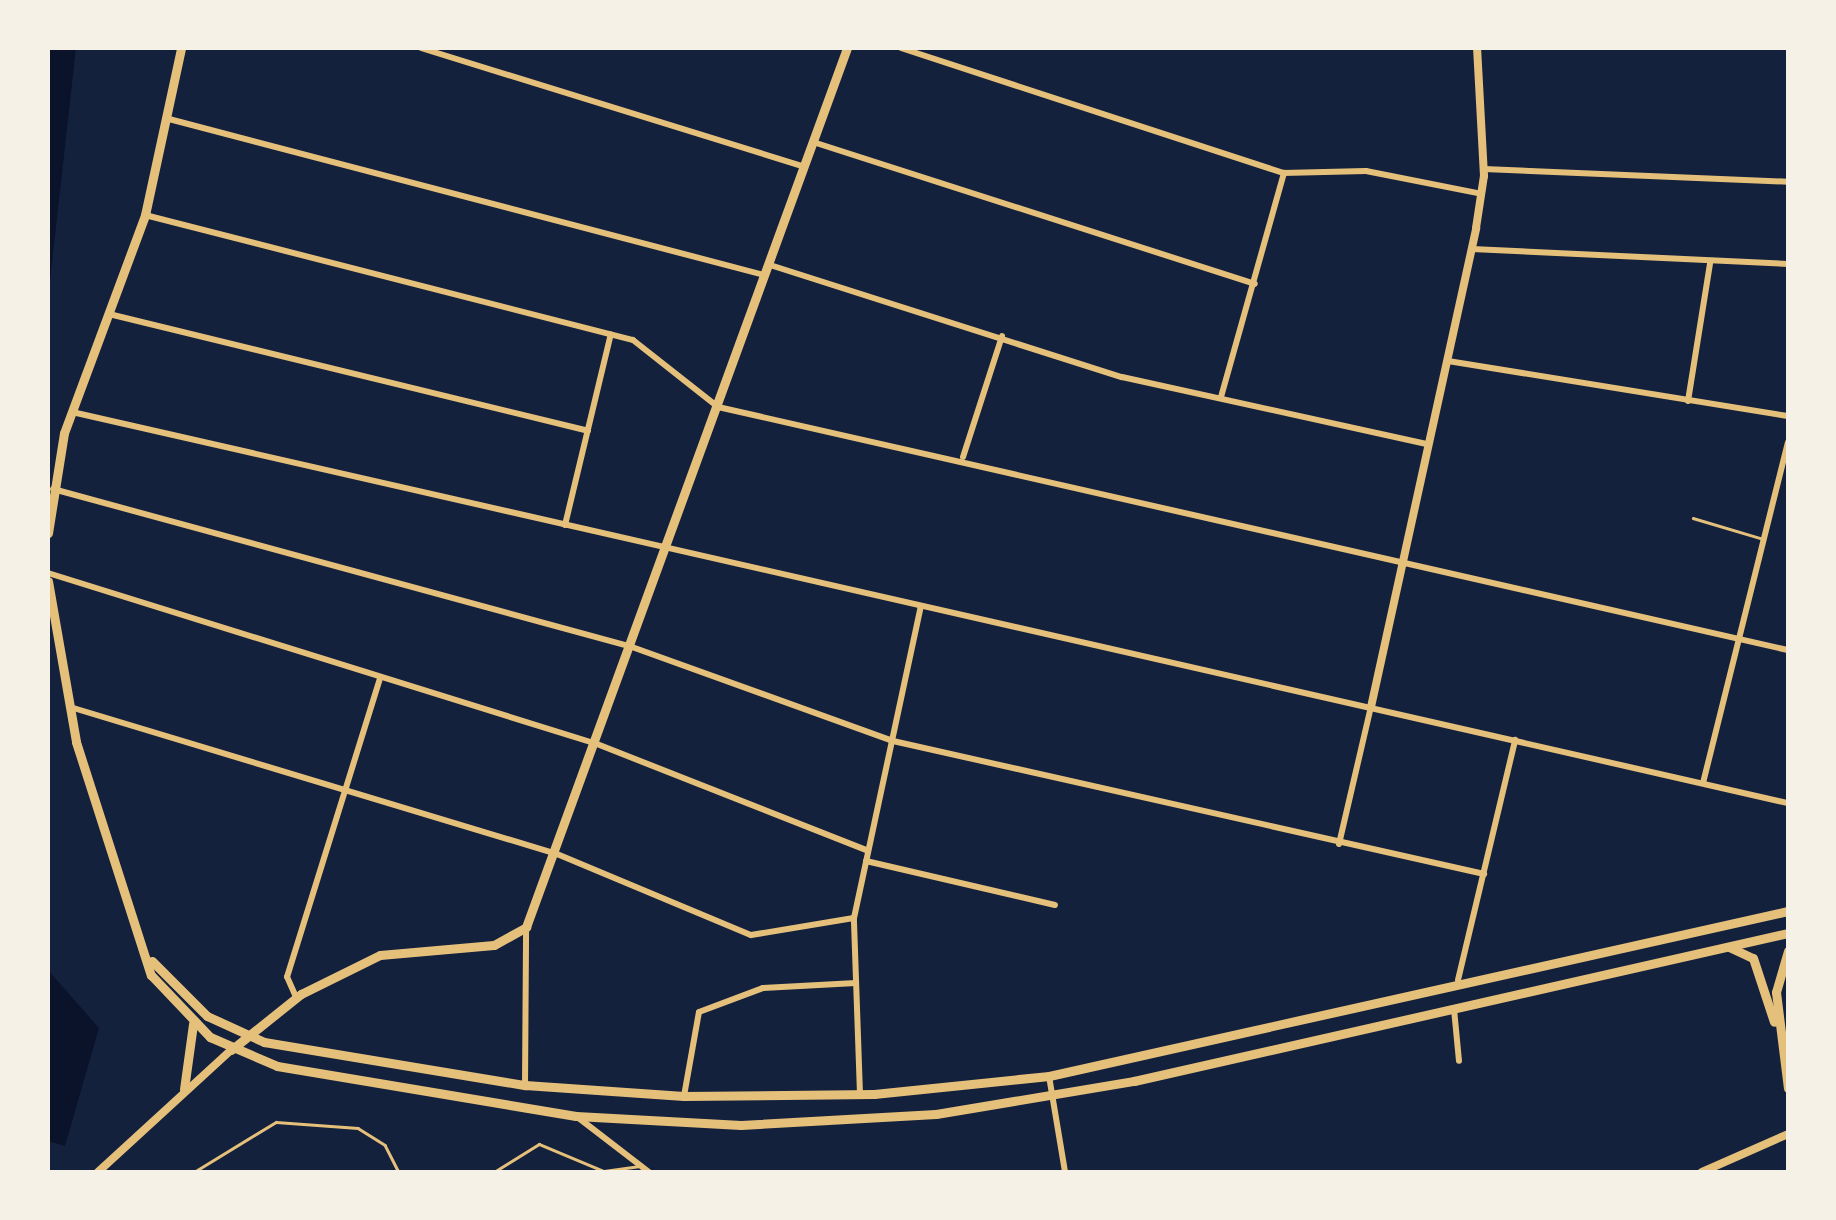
<!DOCTYPE html>
<html>
<head>
<meta charset="utf-8">
<style>
	body { margin:0 }
	#map { position:relative; width:1836px; height:1220px; overflow:hidden; background:#14213d; font-family:Overpass,sans-serif }
	div>[style] { position:absolute }
	.water>* { inset:0; background:#0b132b }
	.service>* { height:2.5px; margin:-1.25px; padding:0 1.25px; transform-origin:1.25px; border-radius:1.25px; background:#e5c07b }
	.minor>* { height:6px; margin:-3px; padding:0 3px; transform-origin:3px; border-radius:3px; background:#e5c07b }
	.tertiary>* { height:8px; margin:-4px; padding:0 4px; transform-origin:4px; border-radius:4px; background:#e5c07b }
	.secondary>* { height:9px; margin:-4.5px; padding:0 4.5px; transform-origin:4.5px; border-radius:4.5px; background:#e5c07b }
	span { translate:-50% -50%; white-space:nowrap; text-align:center; line-height:1.15; -webkit-text-stroke:8px #f6f1e7; paint-order:stroke }
	.frame { position:absolute; inset:0; border:50px solid #f6f1e7; pointer-events:none }
</style>
</head>
<body>
<div id="map">
	<div class="water">
		<div style="clip-path:polygon(48px 48px,76px 48px,48px 299px)"></div>
		<div style="clip-path:polygon(48px 970px,99px 1028px,65px 1146px,48px 1141px)"></div>
	</div>
	<div class="service">
		<div style="left:1693px;top:518px;width:70px;rotate:16.6deg"></div>
		<div style="left:194px;top:1172px;width:96px;rotate:-31.4deg"></div>
		<div style="left:276px;top:1122px;width:82px;rotate:4.2deg"></div>
		<div style="left:358px;top:1128px;width:32px;rotate:32deg"></div>
		<div style="left:385px;top:1145px;width:30px;rotate:63deg"></div>
		<div style="left:494px;top:1172px;width:53px;rotate:-31.9deg"></div>
		<div style="left:539px;top:1144px;width:70px;rotate:22.6deg"></div>
		<div style="left:604px;top:1171px;width:34px;rotate:-8deg"></div>
	</div>
	<div class="minor">
		<div style="left:421px;top:48px;width:400px;rotate:17.2deg"></div>
		<div style="left:901px;top:48px;width:402px;rotate:18.1deg"></div>
		<div style="left:1283px;top:173px;width:83px;rotate:-1.4deg"></div>
		<div style="left:1366px;top:171px;width:118px;rotate:11.2deg"></div>
		<div style="left:169px;top:119px;width:615px;rotate:14.69deg"></div>
		<div style="left:813px;top:142px;width:464px;rotate:17.8deg"></div>
		<div style="left:1484px;top:169px;width:304px;rotate:2.4deg"></div>
		<div style="left:145px;top:215px;width:504px;rotate:14.37deg"></div>
		<div style="left:633px;top:340px;width:108px;rotate:38.2deg"></div>
		<div style="left:718px;top:407px;width:1097px;rotate:12.8deg"></div>
		<div style="left:1472px;top:249px;width:316px;rotate:2.7deg"></div>
		<div style="left:770px;top:265px;width:369px;rotate:17.7deg"></div>
		<div style="left:1122px;top:377px;width:313px;rotate:12.4deg"></div>
		<div style="left:109px;top:314px;width:493px;rotate:13.7deg"></div>
		<div style="left:1448px;top:361px;width:344px;rotate:9.2deg"></div>
		<div style="left:1221px;top:397px;width:233px;rotate:-74.3deg"></div>
		<div style="left:1688px;top:401px;width:140px;rotate:-80.9deg"></div>
		<div style="left:72px;top:412px;width:1760px;rotate:12.84deg"></div>
		<div style="left:963px;top:457px;width:127px;rotate:-72.1deg"></div>
		<div style="left:53px;top:489px;width:600px;rotate:15.26deg"></div>
		<div style="left:632px;top:647px;width:277px;rotate:19.8deg"></div>
		<div style="left:893px;top:741px;width:606px;rotate:12.68deg"></div>
		<div style="left:565px;top:525px;width:196px;rotate:-76.5deg"></div>
		<div style="left:48px;top:573px;width:575px;rotate:17.3deg"></div>
		<div style="left:597px;top:744px;width:291px;rotate:21.5deg"></div>
		<div style="left:70px;top:707px;width:509px;rotate:16.8deg"></div>
		<div style="left:557px;top:854px;width:210px;rotate:22.7deg"></div>
		<div style="left:751px;top:935px;width:104px;rotate:-9.4deg"></div>
		<div style="left:1703px;top:783px;width:351px;rotate:-76deg"></div>
		<div style="left:1339px;top:844px;width:141px;rotate:-76.9deg"></div>
		<div style="left:866px;top:861px;width:194px;rotate:13.1deg"></div>
		<div style="left:1458px;top:980px;width:247px;rotate:-76.6deg"></div>
		<div style="left:296px;top:997px;width:22px;rotate:-114deg"></div>
		<div style="left:287px;top:977px;width:313px;rotate:-72.7deg"></div>
		<div style="left:1454px;top:1009px;width:52px;rotate:84.5deg"></div>
		<div style="left:1049px;top:1076px;width:97px;rotate:80.5deg"></div>
		<div style="left:525px;top:1085px;width:157px;rotate:-89.6deg"></div>
		<div style="left:860px;top:1094px;width:176px;rotate:-92deg"></div>
		<div style="left:854px;top:918px;width:319px;rotate:-77.9deg"></div>
		<div style="left:684px;top:1096px;width:85px;rotate:-79.9deg"></div>
		<div style="left:699px;top:1012px;width:68px;rotate:-20.6deg"></div>
		<div style="left:763px;top:988px;width:93px;rotate:-3.1deg"></div>
		<div style="left:576px;top:1116px;width:92px;rotate:37.5deg"></div>
	</div>
	<div class="tertiary">
		<div style="left:1371px;top:707px;width:490px;rotate:-77.6deg"></div>
		<div style="left:1476px;top:228px;width:53px;rotate:-81.3deg"></div>
		<div style="left:1484px;top:176px;width:128px;rotate:-93.1deg"></div>
		<div style="left:98px;top:1172px;width:180px;rotate:-42.5deg"></div>
		<div style="left:1702px;top:1172px;width:94px;rotate:-23.8deg"></div>
	</div>
	<div class="secondary">
		<div style="left:48px;top:533px;width:101px;rotate:-80.9deg"></div>
		<div style="left:64px;top:433px;width:233px;rotate:-69.6deg"></div>
		<div style="left:145px;top:215px;width:171px;rotate:-77.8deg"></div>
		<div style="left:48px;top:581px;width:163px;rotate:80.1deg"></div>
		<div style="left:76px;top:742px;width:245px;rotate:72.2deg"></div>
		<div style="left:151px;top:975px;width:86px;rotate:46.4deg"></div>
		<div style="left:210px;top:1037px;width:73px;rotate:23.4deg"></div>
		<div style="left:277px;top:1066px;width:303px;rotate:9.5deg"></div>
		<div style="left:576px;top:1116px;width:165px;rotate:3.1deg"></div>
		<div style="left:741px;top:1125px;width:195px;rotate:-3.2deg"></div>
		<div style="left:936px;top:1114px;width:201px;rotate:-9.5deg"></div>
		<div style="left:1134px;top:1081px;width:671px;rotate:-12.75deg"></div>
		<div style="left:1729px;top:947px;width:26px;rotate:25deg"></div>
		<div style="left:1753px;top:958px;width:67px;rotate:71.8deg"></div>
		<div style="left:1788px;top:951px;width:43px;rotate:106.3deg"></div>
		<div style="left:1776px;top:992px;width:97px;rotate:82.9deg"></div>
		<div style="left:152px;top:961px;width:78px;rotate:45deg"></div>
		<div style="left:207px;top:1016px;width:63px;rotate:24.5deg"></div>
		<div style="left:264px;top:1042px;width:265px;rotate:9.4deg"></div>
		<div style="left:525px;top:1085px;width:159px;rotate:4deg"></div>
		<div style="left:684px;top:1096px;width:190px;rotate:-0.6deg"></div>
		<div style="left:874px;top:1094px;width:176px;rotate:-5.9deg"></div>
		<div style="left:1049px;top:1076px;width:757px;rotate:-12.59deg"></div>
		<div style="left:231px;top:1050px;width:90px;rotate:-38.7deg"></div>
		<div style="left:301px;top:994px;width:88px;rotate:-26.3deg"></div>
		<div style="left:380px;top:955px;width:114px;rotate:-5deg"></div>
		<div style="left:494px;top:945px;width:37px;rotate:-29deg"></div>
		<div style="left:526px;top:927px;width:936px;rotate:-69.94deg"></div>
		<div style="left:184px;top:1089px;width:66px;rotate:-82.1deg"></div>
	</div>
	<div class="frame"></div>
</div>
</body>
</html>
